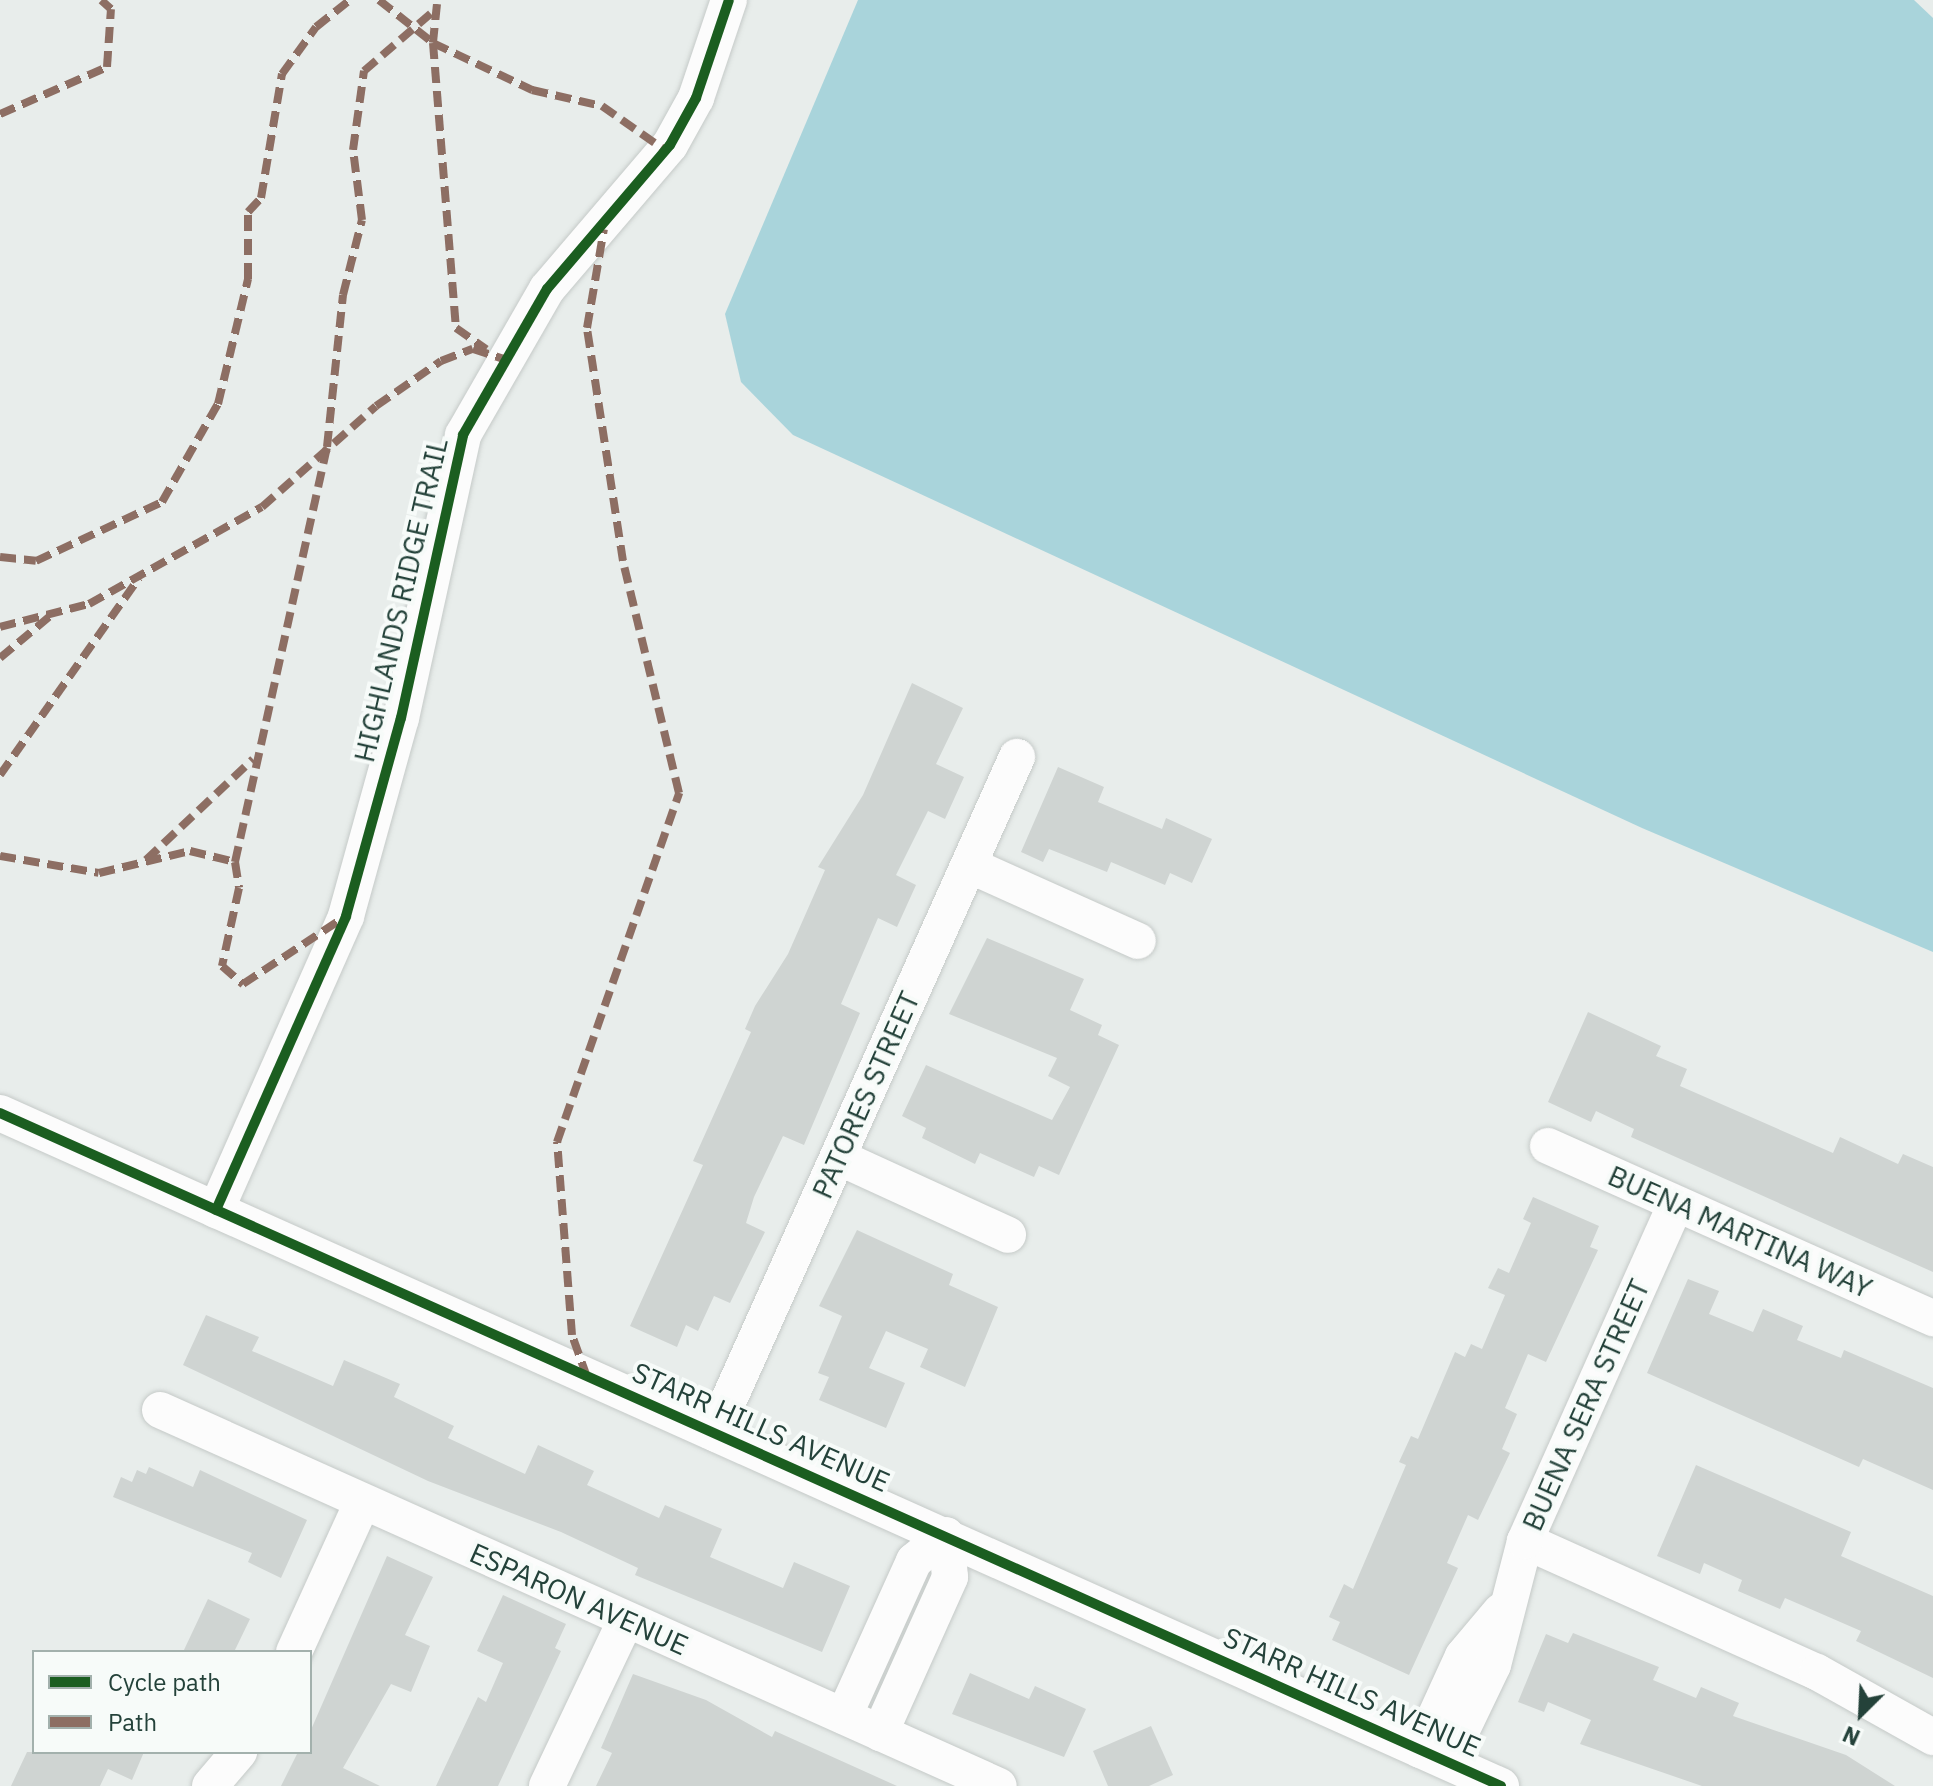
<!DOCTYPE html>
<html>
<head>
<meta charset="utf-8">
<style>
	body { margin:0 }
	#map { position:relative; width:1933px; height:1786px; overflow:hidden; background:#e8edeb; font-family:"IBM Plex Sans",sans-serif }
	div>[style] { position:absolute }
	.water>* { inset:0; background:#a9d4db }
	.building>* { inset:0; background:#cfd4d2 }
	.roads { filter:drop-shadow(0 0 2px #c5cac8) drop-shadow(0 0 2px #c5cac8) }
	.minor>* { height:36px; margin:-18px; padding:0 18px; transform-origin:18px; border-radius:18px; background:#fcfcfc }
	.quiet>* { height:8px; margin-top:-4px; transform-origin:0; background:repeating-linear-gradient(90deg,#8d6e63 0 16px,transparent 0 24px) }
	.cycleway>* { height:10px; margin:-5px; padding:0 5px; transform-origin:5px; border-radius:5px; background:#1b5e20 }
	span { translate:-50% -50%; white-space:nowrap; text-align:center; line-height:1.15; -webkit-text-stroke:8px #f7fbf9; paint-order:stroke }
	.street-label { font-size:28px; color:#24423a }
	.legend { position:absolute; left:32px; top:1650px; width:280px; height:104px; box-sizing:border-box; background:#f7fbf9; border:2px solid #a3b1ad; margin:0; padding:10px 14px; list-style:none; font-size:24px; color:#24423a }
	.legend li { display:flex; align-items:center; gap:16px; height:40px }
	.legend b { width:40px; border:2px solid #a3b1ad }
	.north { position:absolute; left:1821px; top:1674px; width:80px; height:80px; -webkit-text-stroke:6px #f7fbf9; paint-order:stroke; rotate:204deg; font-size:22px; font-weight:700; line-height:32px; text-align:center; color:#24423a }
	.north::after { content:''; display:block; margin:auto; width:28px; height:36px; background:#24423a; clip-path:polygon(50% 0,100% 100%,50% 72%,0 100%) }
</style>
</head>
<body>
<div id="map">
	<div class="water">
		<div style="clip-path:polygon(858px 0,1914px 0,1933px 18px,1933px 952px,1642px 828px,793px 435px,741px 382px,725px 314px)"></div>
	</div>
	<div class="building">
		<div style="clip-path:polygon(912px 683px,963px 708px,936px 764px,964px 777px,945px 819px,928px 811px,896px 875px,916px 885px,897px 927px,878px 918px,841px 1004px,860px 1013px,804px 1145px,783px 1136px,754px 1197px,746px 1223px,765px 1232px,730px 1303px,714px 1296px,698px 1331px,686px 1325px,677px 1347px,630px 1326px,703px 1165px,693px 1161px,751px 1032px,745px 1029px,755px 1006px,788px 954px,825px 870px,818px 867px,863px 795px)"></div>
		<div style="clip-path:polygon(1058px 767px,1104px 787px,1098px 802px,1162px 829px,1166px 818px,1212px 839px,1192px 883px,1170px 873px,1165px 885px,1111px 862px,1107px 872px,1049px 849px,1043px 862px,1021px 852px)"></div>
		<div style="clip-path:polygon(987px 938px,1084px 979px,1070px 1010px,1102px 1025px,1098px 1035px,1119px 1045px,1059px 1175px,1039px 1166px,1034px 1177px,980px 1153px,975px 1164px,922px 1138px,926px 1128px,902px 1116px,926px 1065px,1052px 1120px,1070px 1087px,1048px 1076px,1057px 1058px,949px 1014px)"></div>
		<div style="clip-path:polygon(1588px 1012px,1661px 1046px,1656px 1056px,1687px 1069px,1680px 1086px,1833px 1153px,1840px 1137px,1898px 1164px,1903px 1154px,1933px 1167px,1933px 1272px,1631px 1137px,1634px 1129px,1596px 1111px,1591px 1122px,1548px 1102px)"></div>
		<div style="clip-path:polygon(1533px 1197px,1599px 1226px,1590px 1247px,1598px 1250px,1546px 1362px,1528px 1354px,1505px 1408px,1517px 1414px,1502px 1449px,1510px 1453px,1478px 1520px,1468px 1515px,1447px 1563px,1458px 1568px,1409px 1675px,1332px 1640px,1340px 1622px,1329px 1617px,1344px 1584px,1353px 1589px,1406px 1465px,1399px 1462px,1411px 1436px,1418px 1439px,1455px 1352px,1465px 1357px,1471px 1344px,1482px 1349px,1505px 1295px,1488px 1288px,1498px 1268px,1509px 1273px,1531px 1223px,1523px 1219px)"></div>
		<div style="clip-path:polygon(857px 1230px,953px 1274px,949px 1285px,998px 1307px,965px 1387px,920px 1367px,928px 1349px,886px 1331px,869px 1368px,905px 1383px,886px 1428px,819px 1400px,829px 1377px,818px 1373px,842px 1316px,819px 1306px)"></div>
		<div style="clip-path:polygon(1688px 1279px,1719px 1291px,1709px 1314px,1753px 1332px,1763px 1309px,1803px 1326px,1797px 1340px,1841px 1358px,1844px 1350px,1933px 1388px,1933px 1490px,1863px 1459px,1859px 1467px,1647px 1373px)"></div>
		<div style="clip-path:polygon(206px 1315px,259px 1337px,252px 1351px,333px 1386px,344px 1360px,400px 1384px,394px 1397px,454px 1426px,448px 1438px,525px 1474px,538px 1445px,594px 1471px,587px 1485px,659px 1518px,665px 1505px,722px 1529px,710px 1557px,783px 1588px,794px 1562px,850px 1586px,822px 1652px,635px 1575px,638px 1568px,561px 1532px,428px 1481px,183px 1365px)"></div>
		<div style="clip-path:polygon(1696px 1465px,1851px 1532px,1841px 1556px,1933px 1596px,1933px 1678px,1856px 1641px,1861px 1631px,1785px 1598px,1780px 1609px,1738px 1591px,1742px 1580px,1704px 1563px,1700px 1574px,1657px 1556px)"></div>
		<div style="clip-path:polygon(149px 1467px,193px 1487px,200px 1470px,307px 1520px,281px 1578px,248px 1562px,252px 1553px,113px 1497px,121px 1477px,132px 1482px,137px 1470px,146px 1474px)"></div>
		<div style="clip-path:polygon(387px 1556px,433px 1577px,405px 1635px,430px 1646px,411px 1692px,391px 1684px,343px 1768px,380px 1786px,281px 1786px,298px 1752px,310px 1752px,310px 1732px)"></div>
		<div style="clip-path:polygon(503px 1595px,566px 1624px,555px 1648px,561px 1651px,498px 1786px,436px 1786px,478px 1697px,486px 1702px,503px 1663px,477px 1651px)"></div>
		<div style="clip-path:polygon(208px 1599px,250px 1619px,234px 1652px,183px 1652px)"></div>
		<div style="clip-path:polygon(1573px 1633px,1659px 1667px,1653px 1680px,1696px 1698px,1701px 1687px,1739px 1703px,1733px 1716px,1846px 1755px,1895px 1786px,1702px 1786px,1580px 1744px,1591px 1720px,1548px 1702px,1544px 1712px,1518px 1702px,1546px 1634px,1568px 1643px)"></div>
		<div style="clip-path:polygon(970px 1673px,1029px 1699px,1035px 1686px,1086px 1709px,1064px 1757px,952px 1714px)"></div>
		<div style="clip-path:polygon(633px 1674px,706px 1700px,772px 1737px,775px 1731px,897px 1786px,596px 1786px,612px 1753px,601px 1748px)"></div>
		<div style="clip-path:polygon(1151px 1726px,1173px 1775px,1149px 1786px,1108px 1786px,1093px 1751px)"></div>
		<div style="clip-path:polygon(27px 1752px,144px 1752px,132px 1780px,108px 1769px,100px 1786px,11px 1786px)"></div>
	</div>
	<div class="roads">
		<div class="minor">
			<div style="left:969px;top:865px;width:185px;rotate:24.2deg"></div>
			<div style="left:0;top:1113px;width:1645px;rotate:24.15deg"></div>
			<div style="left:1548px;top:1146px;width:422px;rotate:24.1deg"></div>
			<div style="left:838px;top:1157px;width:187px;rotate:24.6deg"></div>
			<div style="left:216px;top:1210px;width:321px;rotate:-66.1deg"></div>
			<div style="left:346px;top:916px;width:205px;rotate:-74.5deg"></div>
			<div style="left:401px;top:718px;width:290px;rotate:-77.6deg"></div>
			<div style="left:463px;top:435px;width:168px;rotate:-60.1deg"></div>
			<div style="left:547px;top:289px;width:189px;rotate:-49.5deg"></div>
			<div style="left:670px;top:145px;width:54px;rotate:-61deg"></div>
			<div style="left:696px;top:98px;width:103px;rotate:-71.4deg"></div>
			<div style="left:160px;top:1410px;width:919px;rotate:24.14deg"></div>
			<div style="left:714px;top:1433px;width:741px;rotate:-65.86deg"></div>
			<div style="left:1525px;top:1541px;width:320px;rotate:24.2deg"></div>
			<div style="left:1817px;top:1672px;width:133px;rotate:29.3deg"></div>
			<div style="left:294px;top:1652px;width:164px;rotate:-65.5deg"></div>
			<div style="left:844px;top:1716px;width:170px;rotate:-65.7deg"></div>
			<div style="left:914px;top:1561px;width:41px;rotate:-39.1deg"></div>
			<div style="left:880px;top:1733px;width:171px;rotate:-65.8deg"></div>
			<div style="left:950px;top:1577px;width:42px;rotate:-95.4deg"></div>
			<div style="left:1420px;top:1750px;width:103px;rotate:-65.4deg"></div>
			<div style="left:1463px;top:1656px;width:59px;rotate:-49.8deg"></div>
			<div style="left:1447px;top:1761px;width:106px;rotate:-64.4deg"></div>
			<div style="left:1493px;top:1665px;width:128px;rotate:-75.5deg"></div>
			<div style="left:1525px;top:1541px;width:369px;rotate:-65.9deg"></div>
			<div style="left:210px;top:1786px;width:45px;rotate:-49.5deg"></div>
			<div style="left:547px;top:1786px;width:184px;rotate:-64.6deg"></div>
		</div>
	</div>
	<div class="quiet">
		<div style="left:379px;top:0;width:69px;rotate:38.5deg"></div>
		<div style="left:433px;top:43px;width:286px;rotate:85.4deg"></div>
		<div style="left:456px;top:328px;width:37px;rotate:35deg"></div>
		<div style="left:437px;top:4px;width:39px;rotate:96deg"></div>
		<div style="left:433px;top:43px;width:110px;rotate:25.4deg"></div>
		<div style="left:532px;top:90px;width:72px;rotate:12.9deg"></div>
		<div style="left:602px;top:106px;width:78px;rotate:35.1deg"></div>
		<div style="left:0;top:114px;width:117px;rotate:-23.7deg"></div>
		<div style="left:107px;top:67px;width:58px;rotate:-86.1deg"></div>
		<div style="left:111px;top:9px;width:13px;rotate:-138deg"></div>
		<div style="left:0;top:557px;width:36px;rotate:6deg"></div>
		<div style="left:36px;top:561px;width:139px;rotate:-25.1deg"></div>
		<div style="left:162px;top:502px;width:113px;rotate:-60.3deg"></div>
		<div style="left:218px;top:404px;width:129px;rotate:-76.5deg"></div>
		<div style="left:248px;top:279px;width:67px;rotate:-90deg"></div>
		<div style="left:248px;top:212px;width:19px;rotate:-47deg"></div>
		<div style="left:261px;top:198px;width:126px;rotate:-80.4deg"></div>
		<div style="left:282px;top:74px;width:58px;rotate:-54.1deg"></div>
		<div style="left:316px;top:27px;width:43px;rotate:-38.5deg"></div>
		<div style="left:0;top:627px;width:92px;rotate:-14.5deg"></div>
		<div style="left:89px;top:604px;width:198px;rotate:-29.3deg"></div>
		<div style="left:262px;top:507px;width:152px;rotate:-41.5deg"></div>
		<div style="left:376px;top:406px;width:79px;rotate:-34.7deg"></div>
		<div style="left:441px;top:361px;width:34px;rotate:-21deg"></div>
		<div style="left:473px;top:349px;width:32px;rotate:18deg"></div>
		<div style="left:0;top:658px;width:65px;rotate:-40deg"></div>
		<div style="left:0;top:775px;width:241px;rotate:-54.8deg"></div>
		<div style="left:0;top:856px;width:100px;rotate:9.7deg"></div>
		<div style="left:99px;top:873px;width:94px;rotate:-13.6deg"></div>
		<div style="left:190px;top:851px;width:46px;rotate:13.7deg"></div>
		<div style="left:235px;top:862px;width:26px;rotate:81deg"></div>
		<div style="left:239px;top:888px;width:80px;rotate:102.3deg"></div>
		<div style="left:222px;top:966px;width:28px;rotate:41deg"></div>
		<div style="left:243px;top:984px;width:120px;rotate:-33.4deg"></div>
		<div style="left:146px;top:860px;width:147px;rotate:-43.3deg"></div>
		<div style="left:235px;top:862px;width:425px;rotate:-77.5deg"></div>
		<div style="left:327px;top:447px;width:153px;rotate:-84deg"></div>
		<div style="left:343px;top:295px;width:77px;rotate:-75.8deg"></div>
		<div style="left:362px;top:220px;width:71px;rotate:-97.3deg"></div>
		<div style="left:353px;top:150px;width:80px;rotate:-82.1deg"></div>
		<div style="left:364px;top:71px;width:95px;rotate:-40.7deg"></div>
		<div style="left:587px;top:1377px;width:45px;rotate:-109.7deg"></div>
		<div style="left:572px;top:1335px;width:194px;rotate:-94.4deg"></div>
		<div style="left:557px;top:1142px;width:370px;rotate:-70.7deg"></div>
		<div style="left:679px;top:793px;width:239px;rotate:-103.6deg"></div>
		<div style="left:623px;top:561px;width:236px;rotate:-98.8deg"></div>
		<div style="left:587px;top:328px;width:100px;rotate:-80.3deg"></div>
	</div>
	<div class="cycleway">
		<div style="left:0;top:1113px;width:1645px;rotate:24.15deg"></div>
		<div style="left:216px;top:1210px;width:321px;rotate:-66.1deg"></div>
		<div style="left:346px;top:916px;width:205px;rotate:-74.5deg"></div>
		<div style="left:401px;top:718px;width:290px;rotate:-77.6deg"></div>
		<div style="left:463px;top:435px;width:168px;rotate:-60.1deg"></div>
		<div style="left:547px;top:289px;width:189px;rotate:-49.5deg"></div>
		<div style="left:670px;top:145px;width:54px;rotate:-61deg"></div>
		<div style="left:696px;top:98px;width:103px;rotate:-71.4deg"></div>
	</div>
	<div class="street-label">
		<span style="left:401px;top:600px;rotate:-77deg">HIGHLANDS RIDGE TRAIL</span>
		<span style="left:866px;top:1095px;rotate:-66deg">PATORES STREET</span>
		<span style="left:1740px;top:1232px;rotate:24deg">BUENA MARTINA WAY</span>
		<span style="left:1586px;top:1405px;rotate:-66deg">BUENA SERA STREET</span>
		<span style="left:761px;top:1427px;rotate:24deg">STARR HILLS AVENUE</span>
		<span style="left:579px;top:1599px;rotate:24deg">ESPARON AVENUE</span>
		<span style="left:1352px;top:1692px;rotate:24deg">STARR HILLS AVENUE</span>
	</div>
	<ul class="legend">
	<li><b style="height:10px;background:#1b5e20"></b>Cycle path</li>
	<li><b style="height:10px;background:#8d6e63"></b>Path</li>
	</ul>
	<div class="north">N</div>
</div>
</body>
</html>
